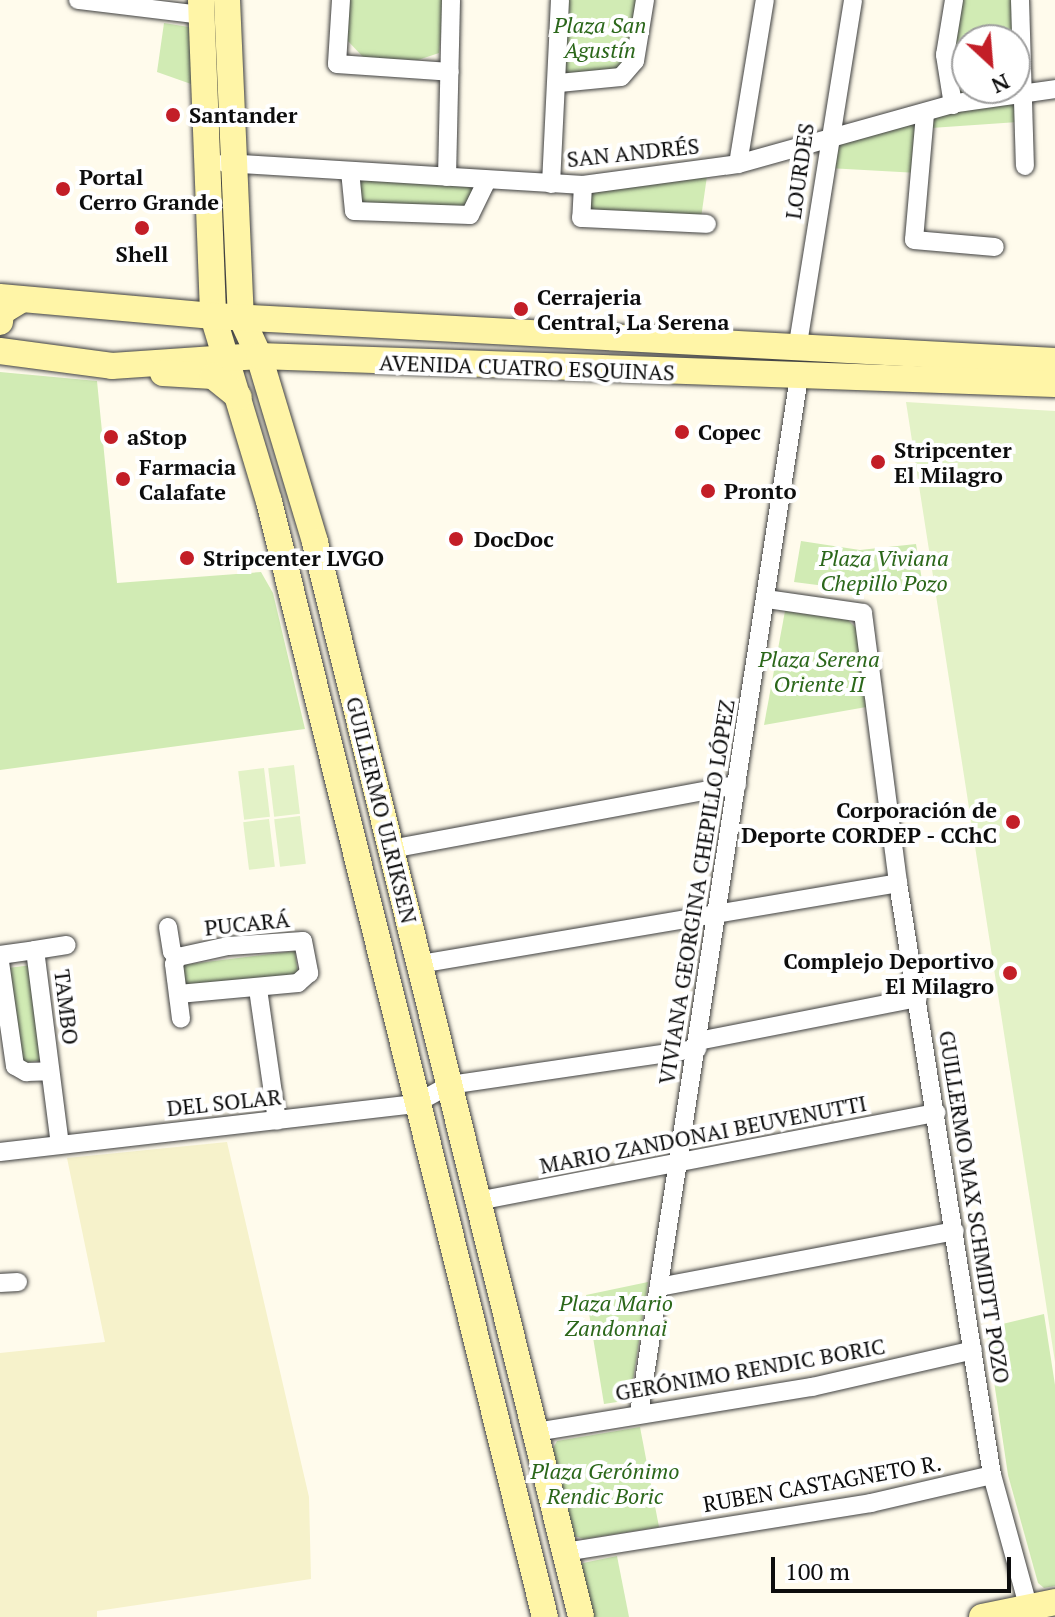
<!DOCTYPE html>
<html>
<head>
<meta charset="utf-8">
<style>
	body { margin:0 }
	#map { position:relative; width:1055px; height:1617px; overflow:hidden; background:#fffbec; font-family:"PT Serif",serif }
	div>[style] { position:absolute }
	.farmland>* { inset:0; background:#f6f2cb }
	.green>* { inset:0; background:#d1ebb4; transform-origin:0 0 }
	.pitch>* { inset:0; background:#e3f2c7; transform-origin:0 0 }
	.roads { filter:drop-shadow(0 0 2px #404040) drop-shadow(0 0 2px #404040) }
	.street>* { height:18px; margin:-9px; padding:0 9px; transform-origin:9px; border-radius:9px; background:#fff }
	.secondary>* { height:26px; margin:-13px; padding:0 13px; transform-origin:13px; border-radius:13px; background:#fff5a7 }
	.dots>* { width:22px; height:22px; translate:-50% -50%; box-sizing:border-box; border:4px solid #fff; border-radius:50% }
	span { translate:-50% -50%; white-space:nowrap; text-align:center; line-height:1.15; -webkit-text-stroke:8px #fff; paint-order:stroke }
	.park-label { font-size:22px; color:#2b671a; font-style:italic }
	.poi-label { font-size:22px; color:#0d0d0d; font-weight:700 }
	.left { translate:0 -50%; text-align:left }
	.right { translate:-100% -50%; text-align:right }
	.street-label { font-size:22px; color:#0d0d0d }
	.north { position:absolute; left:951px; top:24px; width:80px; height:80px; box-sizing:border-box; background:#fff; border:2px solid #9e9e9e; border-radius:50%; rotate:154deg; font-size:22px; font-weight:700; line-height:32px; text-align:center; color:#0d0d0d }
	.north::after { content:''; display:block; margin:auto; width:28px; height:36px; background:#c31e27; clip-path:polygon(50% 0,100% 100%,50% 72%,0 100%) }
	.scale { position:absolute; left:771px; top:1557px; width:240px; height:36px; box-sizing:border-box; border:4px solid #0d0d0d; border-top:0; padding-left:10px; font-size:24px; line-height:28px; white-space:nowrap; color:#0d0d0d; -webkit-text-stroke:6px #fff; paint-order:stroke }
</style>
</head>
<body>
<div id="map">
	<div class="farmland">
		<div style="clip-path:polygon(227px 1142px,309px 1497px,311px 1579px,97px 1611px,97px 1617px,0 1617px,0 1353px,105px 1342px,67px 1158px)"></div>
	</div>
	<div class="green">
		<div style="clip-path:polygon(348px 0,444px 0,439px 53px,418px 60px,364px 58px,346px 39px)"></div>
		<div style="clip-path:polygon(565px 0,640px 0,631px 59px,618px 72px,564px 78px)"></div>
		<div style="clip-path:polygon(960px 0,1014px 0,1015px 40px,967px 40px,967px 88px,1008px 88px,956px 98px,951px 54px)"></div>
		<div style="clip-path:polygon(164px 23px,195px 28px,191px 84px,157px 72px)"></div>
		<div style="clip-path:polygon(1019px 98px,1019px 122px,931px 128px,932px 119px,959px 109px)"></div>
		<div style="clip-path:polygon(921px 120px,918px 173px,828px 168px,831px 145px)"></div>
		<div style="clip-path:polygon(707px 176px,701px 218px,587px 212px,588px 190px)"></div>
		<div style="clip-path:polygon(355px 178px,482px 183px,468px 211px,358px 208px)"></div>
		<div style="clip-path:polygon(0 372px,97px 381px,117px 583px,261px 572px,273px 593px,305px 729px,0 770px)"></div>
		<div style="clip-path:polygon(801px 541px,860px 550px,916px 544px,923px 586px,880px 593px,794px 582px)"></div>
		<div style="clip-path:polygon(785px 611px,848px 620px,857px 629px,872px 706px,764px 725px)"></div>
		<div style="left:295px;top:951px;width:24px;height:118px;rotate:83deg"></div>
		<div style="left:32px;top:965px;width:96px;height:22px;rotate:83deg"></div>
		<div style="clip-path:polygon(648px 1282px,630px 1400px,604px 1404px,586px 1295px)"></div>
		<div style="clip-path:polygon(1044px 1314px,1055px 1385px,1055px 1586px,1044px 1588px,1038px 1583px,1008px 1475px,986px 1328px)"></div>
		<div style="clip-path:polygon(640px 1427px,659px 1527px,584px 1539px,571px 1535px,551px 1452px,557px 1441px)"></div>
		<div style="clip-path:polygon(617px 1556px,629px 1617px,589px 1617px,578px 1570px,583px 1563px)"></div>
	</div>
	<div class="pitch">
		<div style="clip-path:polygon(906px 402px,1055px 411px,1055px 1362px,1035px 1233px)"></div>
		<div style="left:294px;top:765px;width:49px;height:26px;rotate:83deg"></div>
		<div style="left:264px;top:768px;width:49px;height:26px;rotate:83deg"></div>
		<div style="left:300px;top:816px;width:48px;height:26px;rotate:83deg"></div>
		<div style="left:269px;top:819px;width:48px;height:26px;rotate:83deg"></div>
	</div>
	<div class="roads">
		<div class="street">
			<div style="left:78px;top:0;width:125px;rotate:6.9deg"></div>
			<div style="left:341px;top:0;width:64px;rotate:93.6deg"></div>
			<div style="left:337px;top:64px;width:113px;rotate:4deg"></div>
			<div style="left:1020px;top:0;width:166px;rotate:88.3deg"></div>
			<div style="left:559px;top:83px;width:62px;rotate:-5.5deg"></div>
			<div style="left:621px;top:77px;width:21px;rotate:-49deg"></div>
			<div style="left:635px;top:61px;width:62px;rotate:-80.7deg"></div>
			<div style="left:953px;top:105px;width:51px;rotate:-99.1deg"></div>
			<div style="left:945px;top:55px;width:56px;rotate:-80.7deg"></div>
			<div style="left:925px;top:114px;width:126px;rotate:95deg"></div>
			<div style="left:914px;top:240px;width:81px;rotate:4.9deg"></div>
			<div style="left:225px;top:163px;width:359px;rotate:3.5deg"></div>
			<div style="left:583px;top:185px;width:156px;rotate:-7.7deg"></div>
			<div style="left:738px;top:164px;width:227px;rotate:-15.6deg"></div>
			<div style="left:957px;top:103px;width:99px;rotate:-8.1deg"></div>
			<div style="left:738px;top:164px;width:166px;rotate:-80.7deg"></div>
			<div style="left:350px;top:171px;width:40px;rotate:84.3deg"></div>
			<div style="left:354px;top:211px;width:116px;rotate:2deg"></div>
			<div style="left:470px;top:215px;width:39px;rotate:-64deg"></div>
			<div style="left:447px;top:177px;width:177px;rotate:-88.7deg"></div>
			<div style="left:551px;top:184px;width:184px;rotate:-87.2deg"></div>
			<div style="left:583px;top:185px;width:33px;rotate:93deg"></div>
			<div style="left:581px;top:218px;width:126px;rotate:2.7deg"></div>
			<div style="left:797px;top:350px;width:354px;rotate:-80.9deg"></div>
			<div style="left:766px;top:599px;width:98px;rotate:8.2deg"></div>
			<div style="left:863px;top:613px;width:272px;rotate:82.6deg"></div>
			<div style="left:898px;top:883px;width:599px;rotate:80.98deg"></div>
			<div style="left:992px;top:1475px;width:147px;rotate:74.6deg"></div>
			<div style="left:391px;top:849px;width:352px;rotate:-10.5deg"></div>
			<div style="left:168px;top:927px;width:25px;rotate:81deg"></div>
			<div style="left:172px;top:952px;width:8px;rotate:40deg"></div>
			<div style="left:35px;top:950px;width:32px;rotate:-9deg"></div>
			<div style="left:0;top:955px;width:35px;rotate:-8deg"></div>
			<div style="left:35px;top:950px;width:196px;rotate:82.7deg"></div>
			<div style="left:178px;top:957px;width:51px;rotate:-12.4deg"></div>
			<div style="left:228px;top:946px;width:75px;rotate:-3.8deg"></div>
			<div style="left:303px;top:941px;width:33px;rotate:79deg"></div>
			<div style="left:309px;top:973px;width:15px;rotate:138deg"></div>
			<div style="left:298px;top:983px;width:120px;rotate:174.7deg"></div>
			<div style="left:178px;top:957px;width:8px;rotate:120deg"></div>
			<div style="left:174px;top:964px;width:55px;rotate:82.7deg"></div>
			<div style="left:0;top:962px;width:105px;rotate:81.8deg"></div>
			<div style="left:15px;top:1066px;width:13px;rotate:29deg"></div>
			<div style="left:26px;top:1072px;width:24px;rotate:-2deg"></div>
			<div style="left:420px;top:964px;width:485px;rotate:-9.6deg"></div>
			<div style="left:258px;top:989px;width:133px;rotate:81.8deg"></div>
			<div style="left:698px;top:1041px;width:224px;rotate:-11.1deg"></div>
			<div style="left:0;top:1152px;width:418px;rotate:-6.6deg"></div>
			<div style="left:415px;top:1104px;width:39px;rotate:-29deg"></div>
			<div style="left:449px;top:1085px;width:251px;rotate:-8.3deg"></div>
			<div style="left:478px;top:1201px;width:467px;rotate:-10.9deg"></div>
			<div style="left:0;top:1283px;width:18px;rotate:-3deg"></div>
			<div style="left:659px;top:1287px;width:301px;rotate:-10.7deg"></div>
			<div style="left:639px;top:1414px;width:1049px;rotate:-81.23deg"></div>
			<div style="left:536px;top:1432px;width:280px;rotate:-9.3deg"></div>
			<div style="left:812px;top:1387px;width:165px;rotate:-12.9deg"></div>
			<div style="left:565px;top:1552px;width:310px;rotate:-9.1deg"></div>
			<div style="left:871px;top:1503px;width:124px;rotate:-13deg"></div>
		</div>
		<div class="secondary">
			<div style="left:201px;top:0;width:316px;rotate:87.8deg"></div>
			<div style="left:213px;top:316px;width:193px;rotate:73.2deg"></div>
			<div style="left:269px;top:501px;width:1150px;rotate:76.11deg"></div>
			<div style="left:227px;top:0;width:317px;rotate:87.5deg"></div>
			<div style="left:241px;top:317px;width:43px;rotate:65.2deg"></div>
			<div style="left:259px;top:356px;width:194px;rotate:73.2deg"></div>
			<div style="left:315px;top:542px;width:1107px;rotate:76.1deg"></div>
			<div style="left:0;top:297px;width:214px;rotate:5.1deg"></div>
			<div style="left:213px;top:316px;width:843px;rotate:3.06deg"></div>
			<div style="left:0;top:322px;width:10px;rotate:-84deg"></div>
			<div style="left:1px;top:312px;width:23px;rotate:-31deg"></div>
			<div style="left:0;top:351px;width:113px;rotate:7.6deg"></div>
			<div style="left:112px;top:366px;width:147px;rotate:-3.9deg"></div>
			<div style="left:259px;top:356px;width:796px;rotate:2.01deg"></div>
			<div style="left:163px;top:373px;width:50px;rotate:3.4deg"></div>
			<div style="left:213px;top:376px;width:33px;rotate:39deg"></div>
			<div style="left:982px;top:1617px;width:75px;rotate:-11.6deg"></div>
		</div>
	</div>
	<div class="dots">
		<div style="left:173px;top:115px;background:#c31e27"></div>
		<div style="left:63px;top:189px;background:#c31e27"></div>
		<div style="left:142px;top:228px;background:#c31e27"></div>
		<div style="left:521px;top:309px;background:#c31e27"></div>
		<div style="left:682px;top:432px;background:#c31e27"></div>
		<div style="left:111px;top:437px;background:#c31e27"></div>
		<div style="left:878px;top:462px;background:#c31e27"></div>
		<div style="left:123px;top:479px;background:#c31e27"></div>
		<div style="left:708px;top:491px;background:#c31e27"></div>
		<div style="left:456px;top:539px;background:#c31e27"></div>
		<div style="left:187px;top:558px;background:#c31e27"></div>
		<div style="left:1013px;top:822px;background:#c31e27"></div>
		<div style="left:1010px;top:973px;background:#c31e27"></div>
	</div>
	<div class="park-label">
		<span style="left:600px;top:37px">Plaza San<br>Agustín</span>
		<span style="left:884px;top:570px">Plaza Viviana<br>Chepillo Pozo</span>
		<span style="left:819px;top:671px">Plaza Serena<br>Oriente II</span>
		<span style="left:616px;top:1315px">Plaza Mario<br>Zandonnai</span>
		<span style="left:605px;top:1483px">Plaza Gerónimo<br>Rendic Boric</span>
	</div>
	<div class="poi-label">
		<span class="left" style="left:189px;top:115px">Santander</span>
		<span class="left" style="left:79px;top:189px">Portal<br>Cerro Grande</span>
		<span style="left:142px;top:254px">Shell</span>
		<span class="left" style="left:537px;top:309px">Cerrajeria<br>Central, La Serena</span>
		<span class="left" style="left:698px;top:432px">Copec</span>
		<span class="left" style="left:127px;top:437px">aStop</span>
		<span class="left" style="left:894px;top:462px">Stripcenter<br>El Milagro</span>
		<span class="left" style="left:139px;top:479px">Farmacia<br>Calafate</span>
		<span class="left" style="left:724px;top:491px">Pronto</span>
		<span class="left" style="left:474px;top:539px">DocDoc</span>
		<span class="left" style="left:203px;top:558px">Stripcenter LVGO</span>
		<span class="right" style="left:997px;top:822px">Corporación de<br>Deporte CORDEP - CChC</span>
		<span class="right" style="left:994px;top:973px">Complejo Deportivo<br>El Milagro</span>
	</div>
	<div class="street-label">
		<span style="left:633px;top:152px;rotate:-6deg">SAN ANDRÉS</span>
		<span style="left:799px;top:171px;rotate:-82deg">LOURDES</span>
		<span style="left:527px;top:367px;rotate:2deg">AVENIDA CUATRO ESQUINAS</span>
		<span style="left:382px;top:810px;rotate:76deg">GUILLERMO ULRIKSEN</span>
		<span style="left:696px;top:892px;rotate:-81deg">VIVIANA GEORGINA CHEPILLO LÓPEZ</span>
		<span style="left:247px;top:923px;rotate:-6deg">PUCARÁ</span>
		<span style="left:67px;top:1007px;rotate:83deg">TAMBO</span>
		<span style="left:224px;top:1102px;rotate:-6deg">DEL SOLAR</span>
		<span style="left:703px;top:1134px;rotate:-11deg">MARIO ZANDONAI BEUVENUTTI</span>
		<span style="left:975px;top:1207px;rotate:81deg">GUILLERMO MAX SCHMIDTT POZO</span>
		<span style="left:750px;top:1369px;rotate:-10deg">GERÓNIMO RENDIC BORIC</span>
		<span style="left:822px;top:1483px;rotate:-10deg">RUBEN CASTAGNETO R.</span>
	</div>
	<div class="north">N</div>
	<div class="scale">100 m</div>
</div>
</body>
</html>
